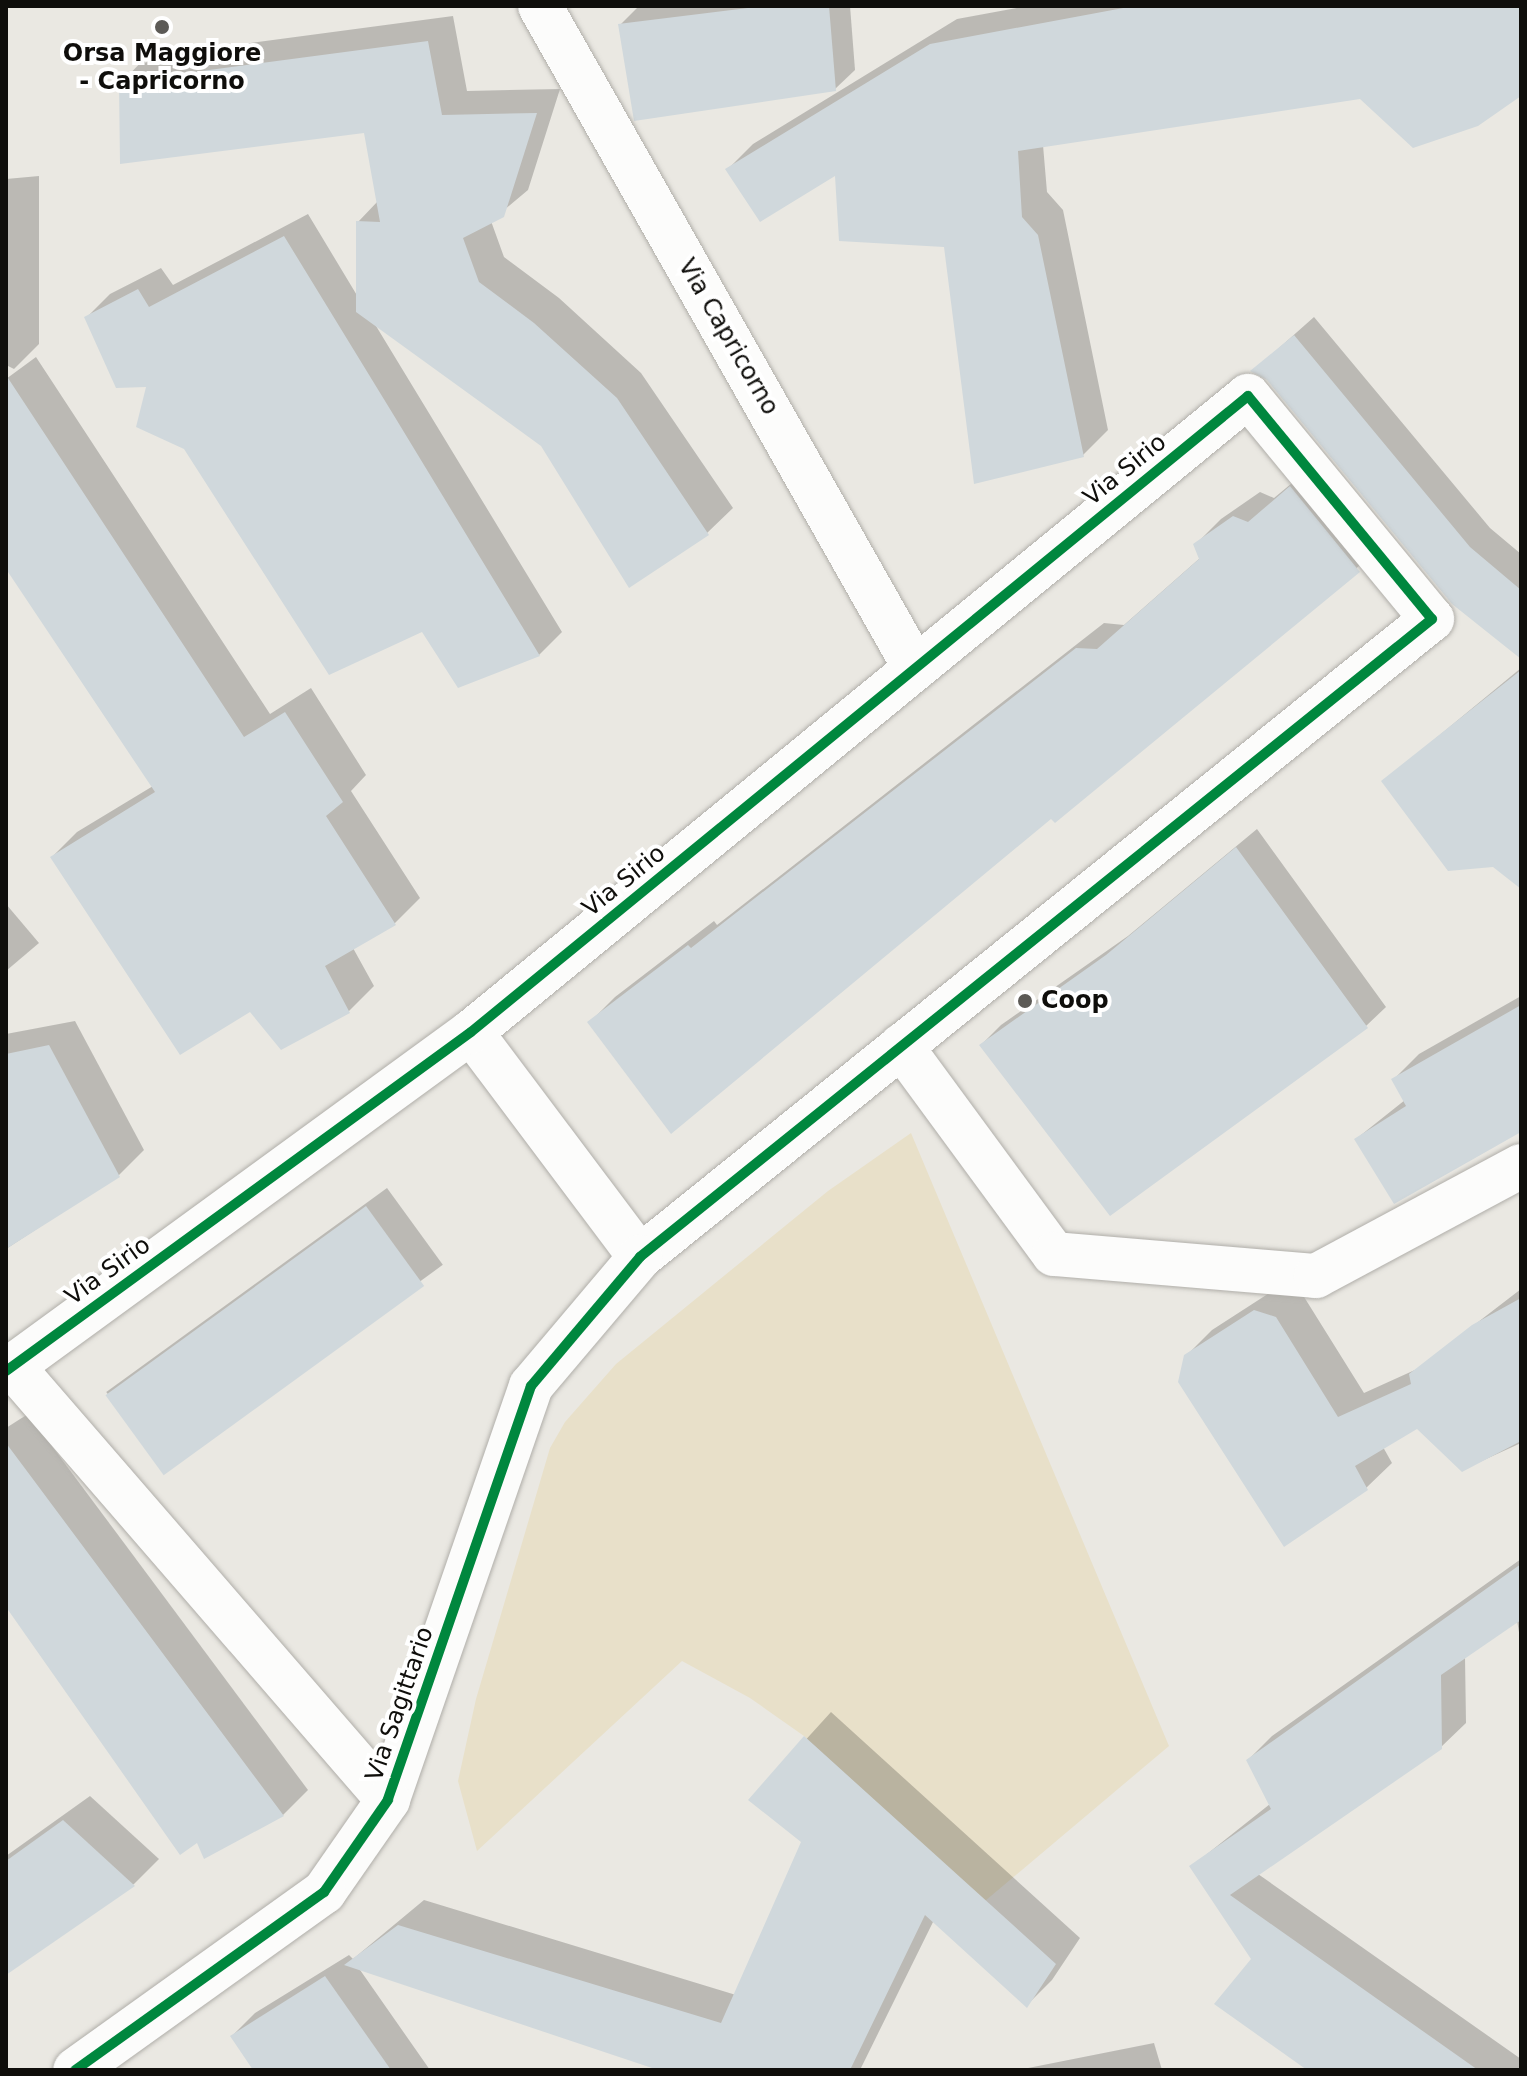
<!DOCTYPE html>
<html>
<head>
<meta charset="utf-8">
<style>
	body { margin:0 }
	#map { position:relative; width:1527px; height:2076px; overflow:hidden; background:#eae8e2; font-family:"DejaVu Sans",sans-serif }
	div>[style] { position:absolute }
	.green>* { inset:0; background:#e8e0c9 }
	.shadow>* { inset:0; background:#0003; transform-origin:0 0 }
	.building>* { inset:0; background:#d0d8dc; transform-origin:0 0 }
	.roads { filter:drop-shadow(0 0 2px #b0aea9) drop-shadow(0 0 2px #b0aea9) }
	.minor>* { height:44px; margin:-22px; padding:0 22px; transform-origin:22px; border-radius:22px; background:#fcfcfb }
	.cycleway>* { height:10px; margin:-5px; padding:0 5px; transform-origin:5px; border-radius:5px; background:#00873e }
	.dots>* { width:22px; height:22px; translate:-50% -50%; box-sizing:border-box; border:4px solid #fff; border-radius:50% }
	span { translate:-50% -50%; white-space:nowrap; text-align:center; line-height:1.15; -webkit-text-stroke:8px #fff; paint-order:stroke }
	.poi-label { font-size:24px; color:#0f0e0b; font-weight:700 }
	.left { translate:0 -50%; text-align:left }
	.street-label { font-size:24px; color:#0f0e0b }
	.frame { position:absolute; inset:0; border:8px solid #0f0e0b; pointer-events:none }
</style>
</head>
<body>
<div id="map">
	<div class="green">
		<div style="clip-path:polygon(911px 1133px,1169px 1746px,985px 1901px,804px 1736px,750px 1698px,682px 1661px,477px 1851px,458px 1781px,476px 1699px,550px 1448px,565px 1422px,616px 1364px,828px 1191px)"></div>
	</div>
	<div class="shadow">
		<div style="clip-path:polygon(639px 6px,850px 6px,855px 70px,835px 89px,620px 25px)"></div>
		<div style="clip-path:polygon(1027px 6px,1521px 6px,1521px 94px,1478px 124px,1361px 96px,1043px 145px,1047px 192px,1063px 210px,1108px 430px,1083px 455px,946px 245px,837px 173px,728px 169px,753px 144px,957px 19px)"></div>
		<div style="clip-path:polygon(453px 16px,467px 91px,560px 89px,528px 190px,491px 221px,504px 257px,559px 298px,641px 373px,733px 508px,707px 533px,543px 444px,373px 321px,562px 632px,539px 655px,423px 630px,148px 385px,87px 317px,110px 294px,161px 268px,173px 285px,308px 214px,358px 297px,358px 222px,378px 201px,365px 131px,121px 83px,146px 57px)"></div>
		<div style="clip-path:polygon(39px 176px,39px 344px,14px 369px,6px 365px,6px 179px)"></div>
		<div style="clip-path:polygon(1314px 317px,1490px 528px,1521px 554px,1521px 657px,1269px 378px,1253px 371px)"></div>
		<div style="clip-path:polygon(36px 357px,270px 714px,311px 688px,366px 775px,351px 791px,420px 898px,395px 923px,353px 948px,374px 986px,349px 1011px,250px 1010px,52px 857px,77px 832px,153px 786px,6px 565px,6px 379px)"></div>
		<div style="clip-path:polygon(1316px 463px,1384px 545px,1055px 821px,1051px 816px,590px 1022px,615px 997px,714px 921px,717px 925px,1104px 623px,1124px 625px,1200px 558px,1196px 544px,1221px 519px,1260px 492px,1274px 498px)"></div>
		<div style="clip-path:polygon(1521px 668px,1521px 878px,1384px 781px)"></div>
		<div style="clip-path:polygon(1257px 829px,1386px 1007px,1366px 1026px,981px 1045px,1001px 1025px,1128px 936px)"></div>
		<div style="clip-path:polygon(6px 904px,39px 943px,6px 971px)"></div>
		<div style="clip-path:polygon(1521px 996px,1521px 1129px,1356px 1139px,1405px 1100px,1394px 1079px,1419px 1054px)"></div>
		<div style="clip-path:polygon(75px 1021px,144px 1150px,119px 1175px,6px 1249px,6px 1034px)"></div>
		<div style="left:387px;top:1188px;width:95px;height:347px;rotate:54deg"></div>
		<div style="clip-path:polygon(1280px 1286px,1301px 1292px,1364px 1393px,1417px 1369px,1521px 1289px,1521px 1443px,1462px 1470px,1417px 1427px,1383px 1447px,1392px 1463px,1366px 1488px,1186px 1356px,1212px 1330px)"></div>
		<div style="clip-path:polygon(28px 1414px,308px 1790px,283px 1815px,198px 1840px,6px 1604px,6px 1428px)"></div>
		<div style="clip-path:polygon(1521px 1559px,1521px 1645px,1517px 1620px,1465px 1656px,1466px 1723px,1441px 1747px,1258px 1874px,1521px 2059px,1521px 2070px,1311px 2070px,1253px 1959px,1192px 1866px,1270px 1804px,1248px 1760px,1272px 1736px)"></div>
		<div style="clip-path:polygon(831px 1712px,1080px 1938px,1052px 1980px,1027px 2005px,934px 1920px,860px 2070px,662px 2070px,358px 1967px,430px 2070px,256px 2070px,232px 2036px,255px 2013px,349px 1955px,353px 1959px,424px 1900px,736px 1995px,803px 1841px,751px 1800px)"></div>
		<div style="clip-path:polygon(90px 1796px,159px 1859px,134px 1884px,6px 1973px,6px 1856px)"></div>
		<div style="clip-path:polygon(1154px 2043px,1162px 2070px,1018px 2070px)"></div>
	</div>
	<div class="building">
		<div style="clip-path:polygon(765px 6px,829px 6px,836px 91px,634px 121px,618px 24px)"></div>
		<div style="clip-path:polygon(1134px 6px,1521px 6px,1521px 96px,1478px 126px,1413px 148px,1360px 99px,1018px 151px,1022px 217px,1038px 235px,1084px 457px,974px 484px,944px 247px,839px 241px,835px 176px,760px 222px,725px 169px,930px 44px)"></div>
		<div style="clip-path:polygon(428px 41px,442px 115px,537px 113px,504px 217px,463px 238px,479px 282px,534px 323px,617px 398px,709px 535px,629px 588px,541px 446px,356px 312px,356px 221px,380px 222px,364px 133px,120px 164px,119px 82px)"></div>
		<div style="clip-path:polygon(284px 236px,393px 414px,540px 656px,458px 688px,422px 632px,329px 675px,184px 449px,136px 427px,146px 387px,116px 388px,84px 317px,138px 289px,149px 307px)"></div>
		<div style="clip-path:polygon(1294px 335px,1470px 547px,1521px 590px,1521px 659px,1452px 604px,1267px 380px,1250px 371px)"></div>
		<div style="clip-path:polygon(6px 375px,244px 737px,285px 712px,343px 802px,326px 816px,396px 925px,325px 966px,350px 1013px,281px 1050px,250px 1012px,180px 1055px,50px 857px,155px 792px,6px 569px)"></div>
		<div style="clip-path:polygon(1290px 486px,1360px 572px,1055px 823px,1051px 819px,671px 1134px,587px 1022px,688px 945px,691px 948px,1076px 648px,1097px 649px,1199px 559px,1193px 544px,1233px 516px,1248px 522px)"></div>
		<div style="clip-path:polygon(1521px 670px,1521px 889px,1493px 867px,1448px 871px,1381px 781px)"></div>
		<div style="clip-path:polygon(1236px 847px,1368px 1028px,1110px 1216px,979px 1045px,1106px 955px)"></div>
		<div style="clip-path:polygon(1521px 1005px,1521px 1132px,1394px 1204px,1354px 1139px,1406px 1106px,1391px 1079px)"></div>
		<div style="clip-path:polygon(49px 1045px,120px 1177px,6px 1249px,6px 1054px)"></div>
		<div style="left:366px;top:1206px;width:99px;height:322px;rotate:54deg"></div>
		<div style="clip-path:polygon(1521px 1298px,1521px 1441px,1462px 1472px,1417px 1429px,1355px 1466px,1368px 1490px,1284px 1547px,1178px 1382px,1184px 1355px,1254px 1310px,1276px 1317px,1338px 1417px,1411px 1384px,1409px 1374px,1472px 1325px)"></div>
		<div style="clip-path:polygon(6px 1443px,284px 1816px,204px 1859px,197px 1843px,180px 1855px,6px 1607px)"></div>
		<div style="clip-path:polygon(1521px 1564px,1521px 1620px,1441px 1675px,1442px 1749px,1230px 1895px,1478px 2070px,1307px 2070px,1214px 2004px,1251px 1959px,1189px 1866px,1271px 1809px,1246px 1760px)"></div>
		<div style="clip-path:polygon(804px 1736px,1056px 1964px,1027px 2008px,925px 1915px,850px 2070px,658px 2070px,344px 1965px,398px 1925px,721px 2023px,801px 1842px,748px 1800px)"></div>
		<div style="clip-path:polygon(63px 1820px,135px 1886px,6px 1975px,6px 1861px)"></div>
		<div style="clip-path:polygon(325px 1976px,391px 2070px,253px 2070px,230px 2036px)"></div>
	</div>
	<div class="roads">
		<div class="minor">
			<div style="left:540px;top:6px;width:761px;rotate:60.47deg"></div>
			<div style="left:471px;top:1032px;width:281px;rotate:53.1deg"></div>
			<div style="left:901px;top:1046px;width:258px;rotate:53.7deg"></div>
			<div style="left:1054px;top:1254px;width:263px;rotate:4.8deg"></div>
			<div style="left:1316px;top:1276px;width:233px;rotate:-28.2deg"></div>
			<div style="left:12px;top:1366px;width:574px;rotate:49.1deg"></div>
			<div style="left:6px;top:1371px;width:575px;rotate:-36.09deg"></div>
			<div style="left:471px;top:1032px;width:1004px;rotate:-39.3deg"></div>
			<div style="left:1248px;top:396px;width:289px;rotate:50.5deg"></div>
			<div style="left:1432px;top:619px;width:1017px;rotate:141.15deg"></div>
			<div style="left:640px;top:1257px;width:169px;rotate:130.2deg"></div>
			<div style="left:531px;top:1386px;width:438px;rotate:109.1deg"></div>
			<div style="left:388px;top:1800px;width:112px;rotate:124.8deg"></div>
			<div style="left:324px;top:1892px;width:306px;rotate:144.4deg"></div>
		</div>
	</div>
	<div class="cycleway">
		<div style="left:6px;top:1371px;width:575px;rotate:-36.09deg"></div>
		<div style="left:471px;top:1032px;width:1004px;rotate:-39.3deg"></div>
		<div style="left:1248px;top:396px;width:289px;rotate:50.5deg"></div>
		<div style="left:1432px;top:619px;width:1017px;rotate:141.15deg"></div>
		<div style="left:640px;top:1257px;width:169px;rotate:130.2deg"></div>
		<div style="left:531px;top:1386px;width:438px;rotate:109.1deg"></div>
		<div style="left:388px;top:1800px;width:112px;rotate:124.8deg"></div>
		<div style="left:324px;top:1892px;width:306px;rotate:144.4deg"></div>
	</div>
	<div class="dots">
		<div style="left:162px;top:27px;background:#5c5a56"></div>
		<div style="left:1025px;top:1001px;background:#5c5a56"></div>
	</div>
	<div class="poi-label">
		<span style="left:162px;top:68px">Orsa Maggiore<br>- Capricorno</span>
		<span class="left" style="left:1041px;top:1001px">Coop</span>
	</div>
	<div class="street-label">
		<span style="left:728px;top:337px;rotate:60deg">Via Capricorno</span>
		<span style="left:1125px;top:470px;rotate:-39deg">Via Sirio</span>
		<span style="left:624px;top:881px;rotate:-39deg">Via Sirio</span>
		<span style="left:108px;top:1271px;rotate:-36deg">Via Sirio</span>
		<span style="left:400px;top:1704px;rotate:-71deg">Via Sagittario</span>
	</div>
	<div class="frame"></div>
</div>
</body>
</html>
